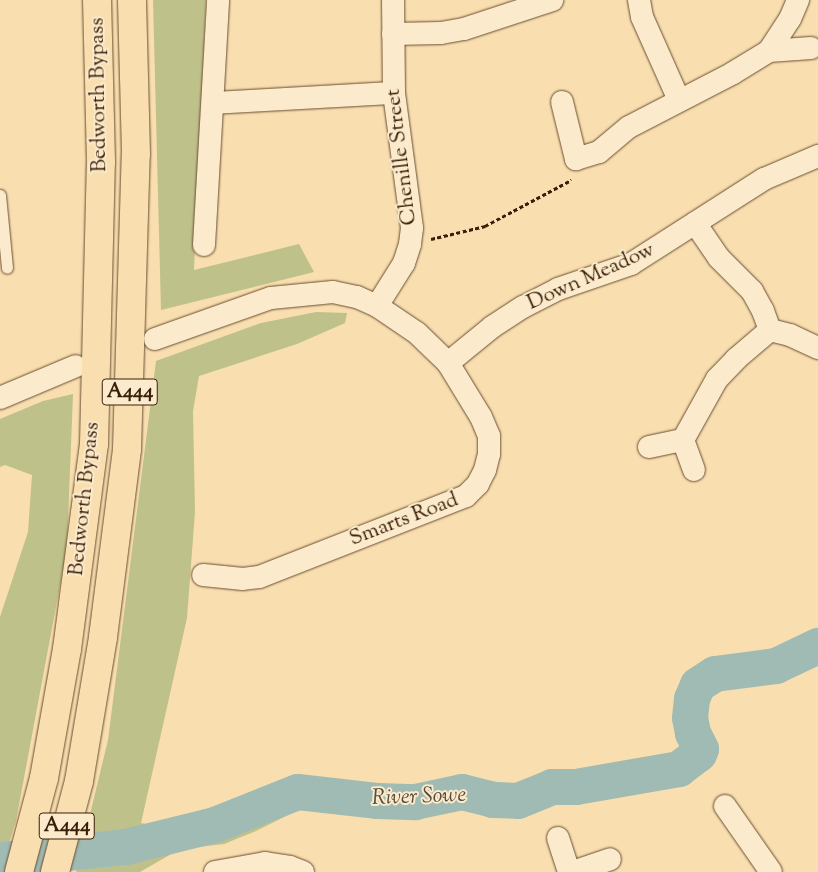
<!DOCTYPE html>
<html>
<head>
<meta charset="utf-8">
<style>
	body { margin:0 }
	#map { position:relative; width:818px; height:872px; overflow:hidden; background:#f9deaf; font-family:"Sorts Mill Goudy",serif }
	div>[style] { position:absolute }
	.green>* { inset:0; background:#bfc18a }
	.river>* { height:36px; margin:-18px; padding:0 18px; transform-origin:18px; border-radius:18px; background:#a0bbb3 }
	.path>* { height:3px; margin-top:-1.5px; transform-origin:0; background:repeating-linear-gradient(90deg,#391e09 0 4px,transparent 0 6.5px) }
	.roads { filter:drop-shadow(0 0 1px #694e32) drop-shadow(0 0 1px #694e32) }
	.service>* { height:11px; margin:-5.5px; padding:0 5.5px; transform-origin:5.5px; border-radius:5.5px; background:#fbeacb }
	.minor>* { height:22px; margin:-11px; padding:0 11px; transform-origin:11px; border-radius:11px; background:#fbeacb }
	.trunk>* { height:28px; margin:-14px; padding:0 14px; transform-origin:14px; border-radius:14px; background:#f9deaf }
	span { translate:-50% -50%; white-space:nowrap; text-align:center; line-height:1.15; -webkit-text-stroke:4px #fbeacb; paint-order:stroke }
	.shield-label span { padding:1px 4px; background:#fbeacb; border:1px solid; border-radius:4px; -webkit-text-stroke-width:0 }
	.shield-label { font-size:20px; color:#391e09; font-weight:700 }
	.street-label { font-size:21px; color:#391e09 }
	.water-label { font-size:22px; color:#584d3c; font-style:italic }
</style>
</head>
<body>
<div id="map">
	<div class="green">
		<div style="clip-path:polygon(153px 0,206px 0,194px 270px,299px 244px,314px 272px,161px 310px)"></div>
		<div style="clip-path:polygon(316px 312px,347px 313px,345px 323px,297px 344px,199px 376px,193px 411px,195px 512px,187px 618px,141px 823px,165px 828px,207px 824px,278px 787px,296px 802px,288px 815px,256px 831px,224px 844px,180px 849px,140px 872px,76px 872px,108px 740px,156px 361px,261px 323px)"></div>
		<div style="clip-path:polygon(73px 394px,67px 548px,16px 821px,0 872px,0 617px,28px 532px,32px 475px,5px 465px,0 467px,0 419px,43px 401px)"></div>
	</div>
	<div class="river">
		<div style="left:0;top:860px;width:127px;rotate:-5.9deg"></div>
		<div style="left:126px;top:847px;width:92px;rotate:-13.9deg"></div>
		<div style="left:215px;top:825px;width:89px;rotate:-21.7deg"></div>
		<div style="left:298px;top:792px;width:81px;rotate:6.4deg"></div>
		<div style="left:378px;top:801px;width:37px;rotate:2deg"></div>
		<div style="left:415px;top:802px;width:48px;rotate:-12deg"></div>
		<div style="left:462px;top:792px;width:32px;rotate:14deg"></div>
		<div style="left:493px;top:800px;width:25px;rotate:2deg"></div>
		<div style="left:518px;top:801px;width:37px;rotate:-22deg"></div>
		<div style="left:552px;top:787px;width:24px"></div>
		<div style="left:576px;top:787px;width:105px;rotate:-9.9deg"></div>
		<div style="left:679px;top:769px;width:25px;rotate:-37deg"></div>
		<div style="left:699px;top:754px;width:5px;rotate:-68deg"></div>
		<div style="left:701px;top:749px;width:18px;rotate:-117deg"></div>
		<div style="left:693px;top:733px;width:15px;rotate:-101deg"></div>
		<div style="left:690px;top:718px;width:19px;rotate:-84deg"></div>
		<div style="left:692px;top:699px;width:15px;rotate:-67deg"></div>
		<div style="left:698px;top:685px;width:20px;rotate:-33deg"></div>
		<div style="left:715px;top:674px;width:62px;rotate:-7.5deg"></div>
		<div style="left:776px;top:666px;width:47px;rotate:-25.5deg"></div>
	</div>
	<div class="path">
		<div style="left:431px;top:239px;width:56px;rotate:-13.5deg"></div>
		<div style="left:485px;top:226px;width:98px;rotate:-28.1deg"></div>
	</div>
	<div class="roads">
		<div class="service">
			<div style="left:0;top:195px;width:73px;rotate:84.5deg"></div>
		</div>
		<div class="minor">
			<div style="left:639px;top:0;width:17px;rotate:80deg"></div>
			<div style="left:642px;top:17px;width:91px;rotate:66deg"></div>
			<div style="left:393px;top:34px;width:48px;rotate:-1.2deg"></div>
			<div style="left:441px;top:33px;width:23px;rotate:-10deg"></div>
			<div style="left:464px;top:29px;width:93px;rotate:-18.2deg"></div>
			<div style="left:769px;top:51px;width:42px;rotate:-4.1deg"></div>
			<div style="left:562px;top:102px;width:59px;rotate:76.2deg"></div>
			<div style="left:576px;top:159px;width:24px;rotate:-17deg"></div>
			<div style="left:599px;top:152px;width:39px;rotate:-40deg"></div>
			<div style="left:629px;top:127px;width:117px;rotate:-27.4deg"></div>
			<div style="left:733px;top:73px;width:42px;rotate:-31.4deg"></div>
			<div style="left:769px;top:51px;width:38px;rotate:-57deg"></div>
			<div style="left:790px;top:19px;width:21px;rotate:-67deg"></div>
			<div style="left:213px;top:103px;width:181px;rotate:-3.2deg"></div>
			<div style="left:695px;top:223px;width:42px;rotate:55.6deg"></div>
			<div style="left:719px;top:258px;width:47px;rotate:45deg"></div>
			<div style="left:752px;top:291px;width:23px;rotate:61deg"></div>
			<div style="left:763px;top:311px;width:20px;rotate:70deg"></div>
			<div style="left:770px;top:330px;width:21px;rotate:14deg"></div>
			<div style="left:790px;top:335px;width:31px;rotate:25deg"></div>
			<div style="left:204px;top:245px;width:245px;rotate:-86.7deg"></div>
			<div style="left:377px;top:306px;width:51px;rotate:-57.9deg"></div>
			<div style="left:404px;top:263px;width:20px;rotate:-72deg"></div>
			<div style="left:410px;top:244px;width:16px;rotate:-83deg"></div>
			<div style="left:412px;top:228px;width:136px;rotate:-97.6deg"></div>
			<div style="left:394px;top:93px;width:93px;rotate:-90.6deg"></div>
			<div style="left:155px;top:339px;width:123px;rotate:-19.5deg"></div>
			<div style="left:271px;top:298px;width:62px;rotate:-5.5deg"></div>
			<div style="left:333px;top:292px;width:25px;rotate:12deg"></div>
			<div style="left:357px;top:297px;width:22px;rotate:24deg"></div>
			<div style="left:377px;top:306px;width:48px;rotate:34deg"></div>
			<div style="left:417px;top:333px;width:43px;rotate:44.1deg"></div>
			<div style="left:448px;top:363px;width:63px;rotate:58.6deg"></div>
			<div style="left:481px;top:417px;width:21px;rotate:67deg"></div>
			<div style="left:489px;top:436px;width:18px;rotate:90deg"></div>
			<div style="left:489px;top:454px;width:16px;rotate:104deg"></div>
			<div style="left:485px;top:470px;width:16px;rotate:117deg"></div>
			<div style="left:478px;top:484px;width:17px;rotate:135deg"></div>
			<div style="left:466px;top:496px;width:222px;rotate:158.6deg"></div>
			<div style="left:259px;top:577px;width:16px;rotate:173deg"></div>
			<div style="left:243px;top:579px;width:40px;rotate:-174.3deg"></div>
			<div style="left:448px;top:363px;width:57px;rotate:-39.3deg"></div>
			<div style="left:492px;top:327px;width:37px;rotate:-33deg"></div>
			<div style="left:523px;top:307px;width:39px;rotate:-27deg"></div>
			<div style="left:558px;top:289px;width:77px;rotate:-18.9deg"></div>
			<div style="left:631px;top:264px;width:158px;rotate:-32.6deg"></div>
			<div style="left:764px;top:179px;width:59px;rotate:-23.1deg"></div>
			<div style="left:0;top:398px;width:82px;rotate:-22.8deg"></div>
			<div style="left:649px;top:447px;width:35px;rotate:-12deg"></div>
			<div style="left:694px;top:470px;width:32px;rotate:-110deg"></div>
			<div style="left:683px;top:440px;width:70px;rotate:-60.9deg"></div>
			<div style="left:717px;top:379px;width:28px;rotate:-46deg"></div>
			<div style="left:736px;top:359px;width:45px;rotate:-40.5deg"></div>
			<div style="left:725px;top:806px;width:80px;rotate:55.1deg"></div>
			<div style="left:558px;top:838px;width:36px;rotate:72deg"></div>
			<div style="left:215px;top:872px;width:51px;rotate:-10.2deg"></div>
			<div style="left:265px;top:863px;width:25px;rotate:9deg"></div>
			<div style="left:290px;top:867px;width:14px;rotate:21deg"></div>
			<div style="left:573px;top:872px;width:39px;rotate:-19deg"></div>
		</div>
		<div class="trunk">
			<div style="left:19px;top:872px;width:97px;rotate:-75.1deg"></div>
			<div style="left:44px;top:778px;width:131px;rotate:-79.9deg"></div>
			<div style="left:67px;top:649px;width:207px;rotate:-82.5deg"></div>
			<div style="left:94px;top:444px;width:282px;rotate:-88.6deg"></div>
			<div style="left:101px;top:162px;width:162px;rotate:-91.4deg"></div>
			<div style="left:55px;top:872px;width:94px;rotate:-75.2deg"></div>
			<div style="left:79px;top:781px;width:146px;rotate:-80.5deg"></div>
			<div style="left:103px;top:637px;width:190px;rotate:-82.7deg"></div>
			<div style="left:127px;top:449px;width:295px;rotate:-88.3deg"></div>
			<div style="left:136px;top:154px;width:154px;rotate:-91.5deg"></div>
		</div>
	</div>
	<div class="shield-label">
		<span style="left:130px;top:392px">A444</span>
		<span style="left:67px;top:826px">A444</span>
	</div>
	<div class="street-label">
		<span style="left:99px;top:95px;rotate:-91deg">Bedworth Bypass</span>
		<span style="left:402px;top:157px;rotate:-97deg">Chenille Street</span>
		<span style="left:591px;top:277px;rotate:-24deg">Down Meadow</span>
		<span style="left:85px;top:499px;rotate:-84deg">Bedworth Bypass</span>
		<span style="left:404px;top:520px;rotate:-21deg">Smarts Road</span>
	</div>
	<div class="water-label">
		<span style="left:419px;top:798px;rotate:-2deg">River Sowe</span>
	</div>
</div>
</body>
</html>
